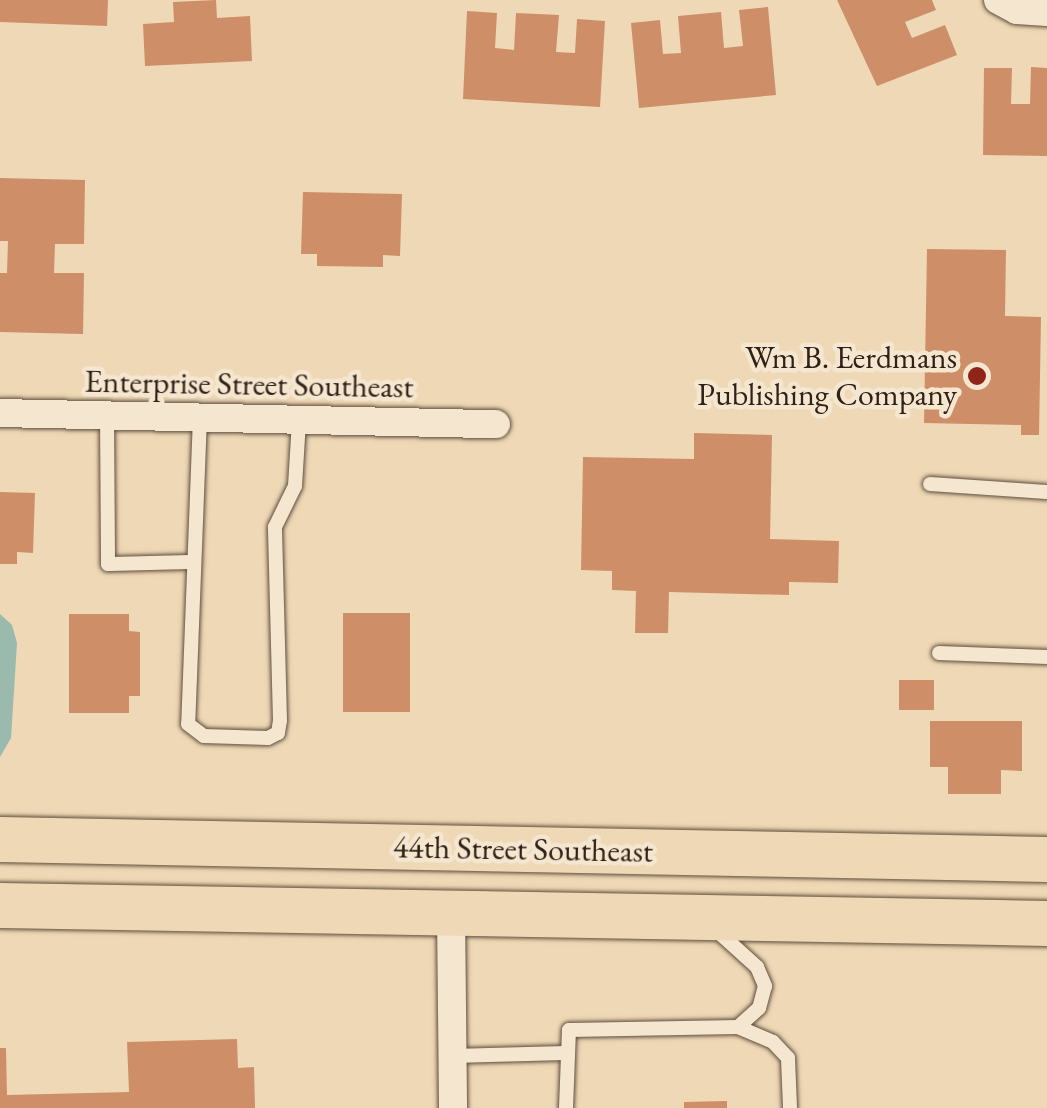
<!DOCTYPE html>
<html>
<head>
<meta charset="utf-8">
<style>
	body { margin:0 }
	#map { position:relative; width:1047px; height:1108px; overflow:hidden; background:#eed8b5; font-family:"EB Garamond",serif }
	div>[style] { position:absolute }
	.water>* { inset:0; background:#99baad }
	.building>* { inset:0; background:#ce8f68; transform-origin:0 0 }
	.roads { filter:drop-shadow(0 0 2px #604e3e) drop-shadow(0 0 2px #604e3e) }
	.service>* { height:14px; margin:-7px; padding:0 7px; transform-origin:7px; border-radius:7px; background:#f4e6cf }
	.minor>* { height:28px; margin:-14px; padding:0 14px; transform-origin:14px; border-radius:14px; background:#f4e6cf }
	.primary>* { height:45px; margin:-22.5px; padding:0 22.5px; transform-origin:22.5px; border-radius:22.5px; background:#eed8b5 }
	.dots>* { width:28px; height:28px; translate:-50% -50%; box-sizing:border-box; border:5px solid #f4e6cf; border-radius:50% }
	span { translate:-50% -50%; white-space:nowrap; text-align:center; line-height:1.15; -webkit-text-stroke:9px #f4e6cf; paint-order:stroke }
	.poi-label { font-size:32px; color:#302016 }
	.right { translate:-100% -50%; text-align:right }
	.street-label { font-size:32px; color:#302016 }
</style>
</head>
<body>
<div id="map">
	<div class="water">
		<div style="clip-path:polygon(0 614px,12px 625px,17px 643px,11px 738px,0 757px)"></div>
	</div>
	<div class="building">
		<div style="clip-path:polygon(0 0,108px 0,107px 26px,0 22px)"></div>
		<div style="clip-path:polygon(216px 0,217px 18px,250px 16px,252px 61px,145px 66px,143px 24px,174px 22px,173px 2px)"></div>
		<div style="clip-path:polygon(837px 0,932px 0,936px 10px,905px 22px,912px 38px,945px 25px,957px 55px,877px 86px)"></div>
		<div style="clip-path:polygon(768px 7px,776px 95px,639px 108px,631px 23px,660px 20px,663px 54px,681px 53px,678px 16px,721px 12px,724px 48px,743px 46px,739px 10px)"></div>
		<div style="clip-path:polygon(467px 11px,497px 13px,495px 48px,514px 50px,516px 13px,559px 15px,556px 52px,575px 53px,577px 19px,605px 21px,600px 107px,463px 99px)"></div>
		<div style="clip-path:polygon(1031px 67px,1047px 68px,1047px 156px,983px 155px,984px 68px,1012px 68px,1011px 104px,1030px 104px)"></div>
		<div style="clip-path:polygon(0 178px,85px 180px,84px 244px,55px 244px,54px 273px,84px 273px,83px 334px,0 332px,0 273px,7px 273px,8px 241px,0 241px)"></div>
		<div style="clip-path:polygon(303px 192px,402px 194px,400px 256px,383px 255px,383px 267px,317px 266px,317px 254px,301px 254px)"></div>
		<div style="clip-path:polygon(927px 249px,1006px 250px,1005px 316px,1041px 317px,1039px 435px,1021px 435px,1021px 425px,924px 423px)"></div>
		<div style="clip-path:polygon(694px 433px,772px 435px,770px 539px,839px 541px,838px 583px,789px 582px,789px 595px,669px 592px,668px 633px,635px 633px,636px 591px,612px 590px,612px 571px,581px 570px,583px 457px,694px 459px)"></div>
		<div style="clip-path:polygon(0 492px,35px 493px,33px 553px,17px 552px,17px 564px,0 564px)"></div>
		<div style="left:410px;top:613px;width:99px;height:67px;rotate:90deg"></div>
		<div style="clip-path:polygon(69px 614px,129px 614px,129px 631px,140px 632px,140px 696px,129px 696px,129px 713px,69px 713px)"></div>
		<div style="left:899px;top:680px;width:35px;height:30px"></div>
		<div style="clip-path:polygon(930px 721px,1022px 721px,1022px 771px,1001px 770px,1001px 794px,948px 794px,948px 767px,930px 767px)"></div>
		<div style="clip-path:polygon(237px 1039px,238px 1068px,254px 1067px,255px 1108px,0 1108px,0 1048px,6px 1048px,7px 1095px,129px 1092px,127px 1042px)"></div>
		<div style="clip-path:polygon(727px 1101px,727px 1108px,684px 1108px,684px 1102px)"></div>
	</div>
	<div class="roads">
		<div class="service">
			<div style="left:107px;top:415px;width:149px;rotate:89.6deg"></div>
			<div style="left:108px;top:564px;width:84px;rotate:-1.4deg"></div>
			<div style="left:200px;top:417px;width:307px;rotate:92.2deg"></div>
			<div style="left:188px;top:724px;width:20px;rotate:37deg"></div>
			<div style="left:204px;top:736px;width:64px;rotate:1.8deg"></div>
			<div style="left:268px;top:738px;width:11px;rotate:-27deg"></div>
			<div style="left:278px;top:733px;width:12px;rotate:-81deg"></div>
			<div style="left:280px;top:721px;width:194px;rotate:-91.5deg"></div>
			<div style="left:275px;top:527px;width:46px;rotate:-64deg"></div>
			<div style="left:295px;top:486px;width:66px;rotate:-86.5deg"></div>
			<div style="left:930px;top:484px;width:117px;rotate:3.9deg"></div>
			<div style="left:939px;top:653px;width:108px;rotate:2.1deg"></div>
			<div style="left:715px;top:929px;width:57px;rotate:42.1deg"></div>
			<div style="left:757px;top:967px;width:21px;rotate:67deg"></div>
			<div style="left:765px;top:986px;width:23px;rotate:105deg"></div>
			<div style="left:759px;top:1008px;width:28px;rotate:138deg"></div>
			<div style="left:452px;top:1056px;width:113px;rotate:-1.5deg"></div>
			<div style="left:566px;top:1108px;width:78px;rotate:-87.8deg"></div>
			<div style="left:569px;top:1030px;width:169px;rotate:-1deg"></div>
			<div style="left:738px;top:1027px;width:38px;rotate:23deg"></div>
			<div style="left:773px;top:1042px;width:22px;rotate:47deg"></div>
			<div style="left:788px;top:1058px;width:50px;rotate:87.7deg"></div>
		</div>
		<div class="minor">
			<div style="left:998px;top:0;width:21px;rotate:28deg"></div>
			<div style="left:1017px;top:10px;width:30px;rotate:4deg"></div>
			<div style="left:0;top:413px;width:496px;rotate:1.3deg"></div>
			<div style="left:451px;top:913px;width:195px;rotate:89.4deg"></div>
		</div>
		<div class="primary">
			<div style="left:0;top:839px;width:1047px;rotate:1.09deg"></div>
			<div style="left:0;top:905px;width:1047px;rotate:0.98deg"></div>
		</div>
	</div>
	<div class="dots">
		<div style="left:977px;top:376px;background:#8f2418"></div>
	</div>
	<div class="poi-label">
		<span class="right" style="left:957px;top:376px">Wm B. Eerdmans<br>Publishing Company</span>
	</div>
	<div class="street-label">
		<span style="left:249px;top:384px;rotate:1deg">Enterprise Street Southeast</span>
		<span style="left:523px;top:849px;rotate:1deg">44th Street Southeast</span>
	</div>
</div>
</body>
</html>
